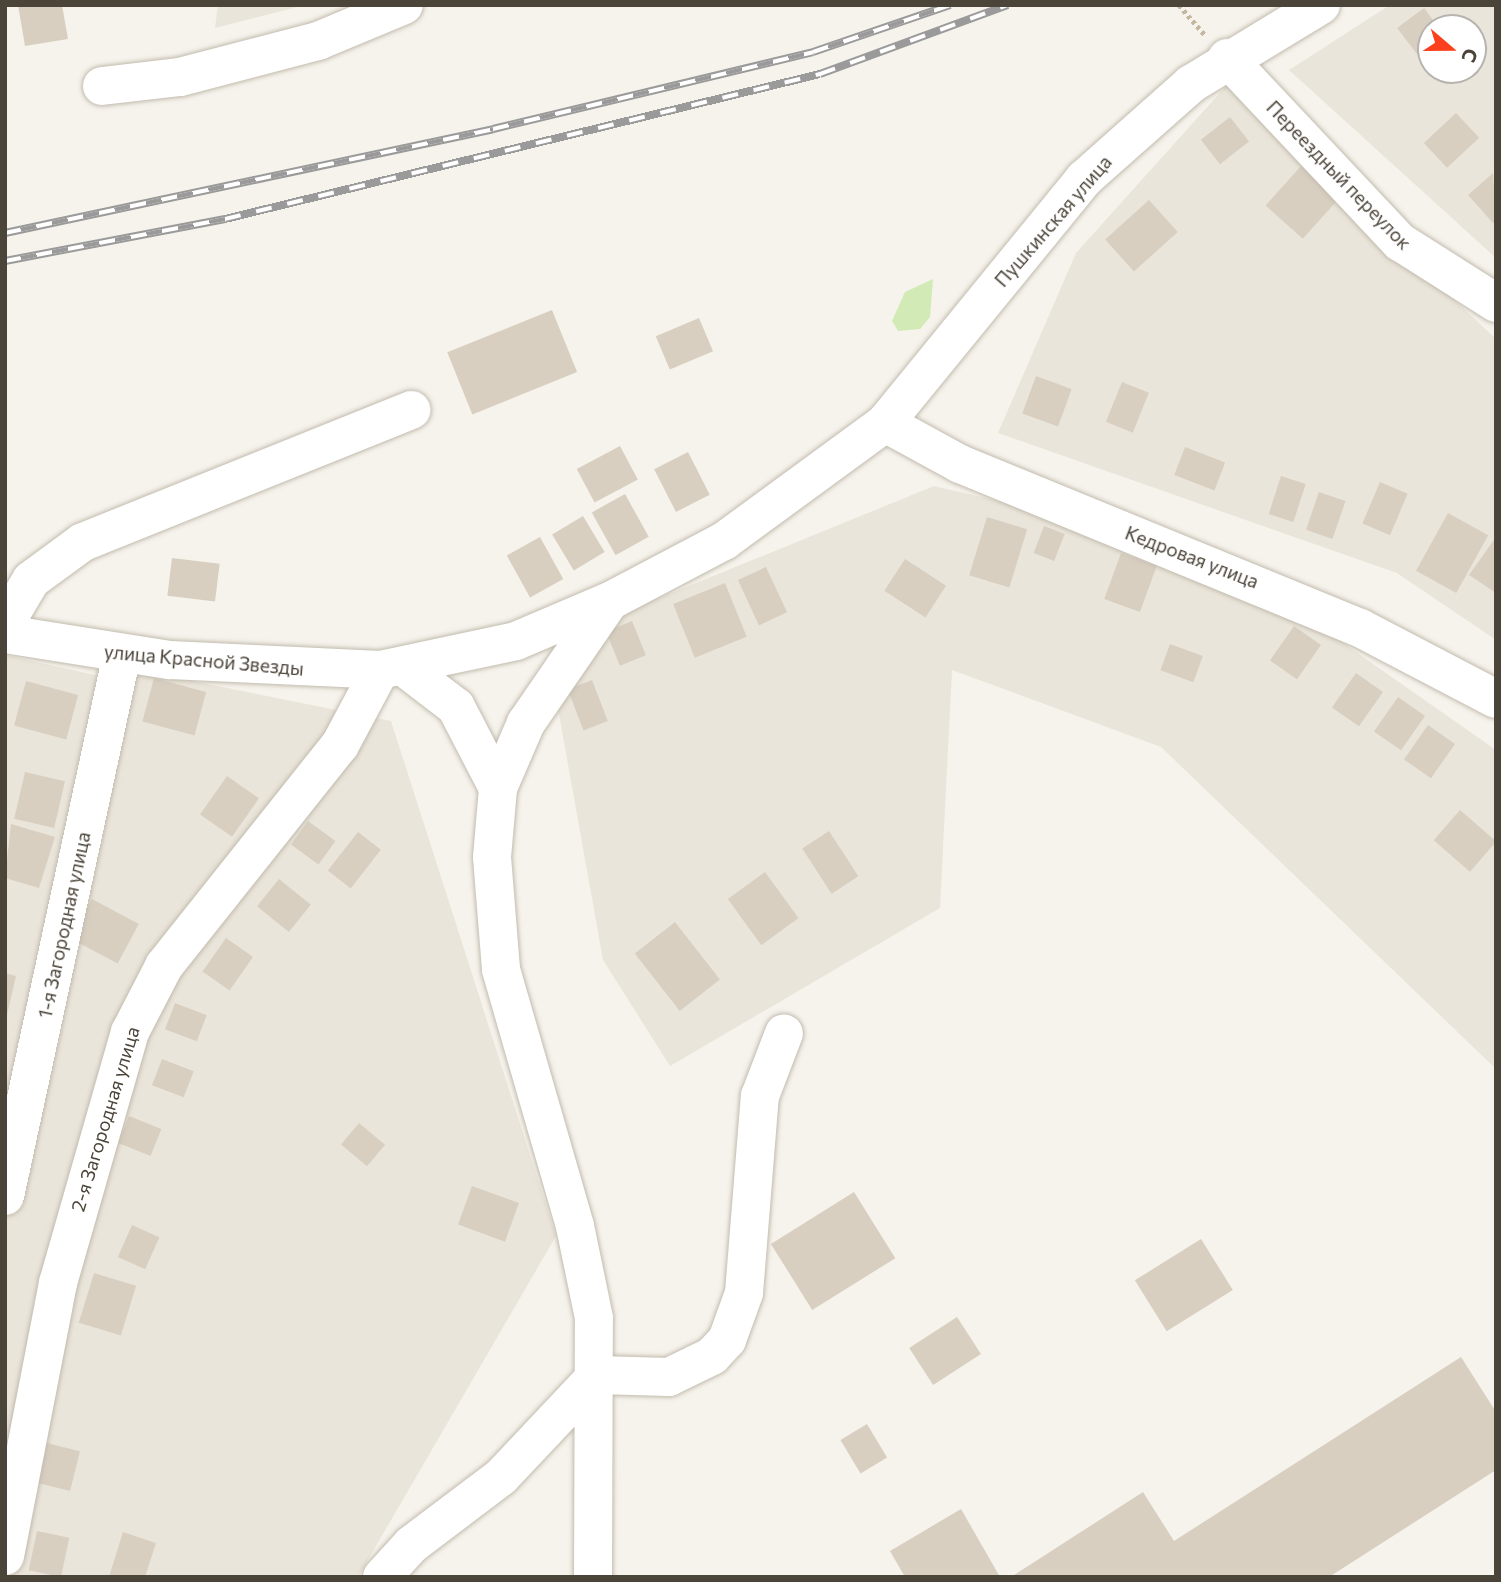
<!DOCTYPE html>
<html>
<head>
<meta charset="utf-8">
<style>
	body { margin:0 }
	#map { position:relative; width:1501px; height:1582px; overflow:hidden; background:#f6f3ec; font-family:Commissioner,sans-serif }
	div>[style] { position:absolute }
	.residential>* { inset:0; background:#eae5da }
	.green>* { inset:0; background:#d2eab5 }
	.building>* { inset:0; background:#d8cfc1; transform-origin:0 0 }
	.path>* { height:4.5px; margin-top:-2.25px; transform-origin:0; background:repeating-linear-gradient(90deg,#c4b79f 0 3.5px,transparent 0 7px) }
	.roads { filter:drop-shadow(0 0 2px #c2bbae) drop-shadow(0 0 2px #c2bbae) }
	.minor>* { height:38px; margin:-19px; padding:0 19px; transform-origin:19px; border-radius:19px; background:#fff }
	.rail>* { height:8px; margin-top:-4px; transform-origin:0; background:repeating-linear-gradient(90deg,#fff 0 16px,#9a9a9a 0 32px); box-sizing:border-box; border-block:2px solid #9a9a9a }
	span { translate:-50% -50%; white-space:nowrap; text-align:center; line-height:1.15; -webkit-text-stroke:5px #fff; paint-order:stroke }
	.street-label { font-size:19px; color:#4b4439 }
	.frame { position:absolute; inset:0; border:7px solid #4b4439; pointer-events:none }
	.north { position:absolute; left:1417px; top:14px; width:70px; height:70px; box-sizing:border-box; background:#fff; border:2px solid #b7b4b0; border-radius:50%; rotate:110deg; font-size:19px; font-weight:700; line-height:28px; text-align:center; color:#4b4439 }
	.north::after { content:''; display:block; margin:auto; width:24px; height:32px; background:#fc3f1d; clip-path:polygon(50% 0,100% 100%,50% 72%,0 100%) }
</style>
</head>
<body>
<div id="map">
	<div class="residential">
		<div style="clip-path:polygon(218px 5px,305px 5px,215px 28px)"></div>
		<div style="clip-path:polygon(evenodd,1390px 5px,1496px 5px,1496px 258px,1289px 70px,1390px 5px,1431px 28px,1473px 28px,1473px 70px,1431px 70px,1431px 28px)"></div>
		<div style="clip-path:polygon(1227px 85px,1496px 339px,1496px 640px,1397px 573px,998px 433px,1076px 253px)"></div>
		<div style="clip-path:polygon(934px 486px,1110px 527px,1326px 631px,1496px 750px,1496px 1069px,1161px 747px,952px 670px,940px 908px,670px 1066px,603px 960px,554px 686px,608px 619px)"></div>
		<div style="clip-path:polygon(5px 655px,99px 676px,5px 1109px)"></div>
		<div style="clip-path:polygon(128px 668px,391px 721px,556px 1236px,358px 1577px,5px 1577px,5px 1199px)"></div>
	</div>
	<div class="green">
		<div style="clip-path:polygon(933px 279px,930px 317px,920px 329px,898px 331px,892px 321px,905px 292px)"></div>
	</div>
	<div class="building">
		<div style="clip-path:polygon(18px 5px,62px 5px,68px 39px,25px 46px)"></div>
		<div style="clip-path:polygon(1424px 8px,1439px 28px,1431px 28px,1431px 50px,1420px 58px,1397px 28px)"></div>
		<div style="left:1456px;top:113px;width:34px;height:44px;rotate:47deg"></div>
		<div style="left:1230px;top:117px;width:31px;height:37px;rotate:52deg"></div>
		<div style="left:1301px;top:166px;width:50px;height:53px;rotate:42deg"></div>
		<div style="clip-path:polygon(1493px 173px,1496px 221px,1493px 223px,1468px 195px)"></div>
		<div style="left:1149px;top:200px;width:43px;height:59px;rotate:48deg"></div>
		<div style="left:552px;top:310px;width:67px;height:113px;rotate:68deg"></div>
		<div style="left:699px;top:318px;width:36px;height:47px;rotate:67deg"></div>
		<div style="left:1036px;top:376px;width:38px;height:40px;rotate:20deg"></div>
		<div style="left:1122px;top:382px;width:29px;height:43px;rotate:22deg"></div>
		<div style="left:620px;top:446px;width:38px;height:49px;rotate:62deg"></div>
		<div style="left:1185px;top:447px;width:43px;height:30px;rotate:21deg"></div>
		<div style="left:688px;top:452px;width:48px;height:38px;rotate:63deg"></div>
		<div style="left:1281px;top:476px;width:26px;height:40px;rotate:18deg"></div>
		<div style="left:1380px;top:482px;width:30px;height:45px;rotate:23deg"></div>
		<div style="left:1319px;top:492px;width:28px;height:40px;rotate:19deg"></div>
		<div style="left:625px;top:494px;width:49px;height:38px;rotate:61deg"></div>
		<div style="left:1448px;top:513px;width:46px;height:66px;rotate:29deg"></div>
		<div style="left:583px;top:516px;width:42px;height:36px;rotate:59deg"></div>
		<div style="left:987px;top:517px;width:42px;height:61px;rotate:17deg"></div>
		<div style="left:1044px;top:526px;width:22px;height:29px;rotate:21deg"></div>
		<div style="left:540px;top:537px;width:48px;height:38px;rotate:61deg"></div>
		<div style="clip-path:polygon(1496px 537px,1496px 593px,1469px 575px)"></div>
		<div style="left:1121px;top:553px;width:38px;height:49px;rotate:20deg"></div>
		<div style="left:172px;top:558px;width:48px;height:38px;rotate:7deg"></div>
		<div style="left:905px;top:559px;width:49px;height:38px;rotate:33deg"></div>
		<div style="left:766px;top:567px;width:50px;height:31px;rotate:65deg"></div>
		<div style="left:725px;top:583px;width:58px;height:56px;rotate:68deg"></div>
		<div style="left:632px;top:621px;width:37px;height:28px;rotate:68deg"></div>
		<div style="left:1294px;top:626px;width:33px;height:42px;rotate:35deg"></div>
		<div style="left:1170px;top:644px;width:35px;height:28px;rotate:20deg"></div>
		<div style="left:1356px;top:673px;width:33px;height:42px;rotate:35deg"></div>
		<div style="left:154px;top:678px;width:54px;height:45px;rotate:15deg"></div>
		<div style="left:592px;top:680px;width:44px;height:26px;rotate:69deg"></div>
		<div style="left:26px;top:681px;width:54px;height:46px;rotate:15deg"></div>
		<div style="left:1398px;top:697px;width:33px;height:42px;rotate:35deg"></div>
		<div style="left:1428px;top:725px;width:33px;height:42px;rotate:35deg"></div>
		<div style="left:25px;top:772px;width:41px;height:48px;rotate:13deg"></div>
		<div style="left:227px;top:776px;width:39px;height:47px;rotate:35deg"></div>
		<div style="left:1460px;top:810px;width:48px;height:40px;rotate:41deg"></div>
		<div style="left:308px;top:821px;width:34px;height:29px;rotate:36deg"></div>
		<div style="clip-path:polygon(11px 824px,55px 837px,39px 888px,5px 878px)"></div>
		<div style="left:829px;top:831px;width:54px;height:32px;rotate:57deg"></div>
		<div style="left:358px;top:832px;width:29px;height:49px;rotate:38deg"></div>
		<div style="left:765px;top:872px;width:57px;height:46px;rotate:54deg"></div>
		<div style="left:279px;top:879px;width:41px;height:35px;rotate:39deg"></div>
		<div style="left:92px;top:899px;width:53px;height:45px;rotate:28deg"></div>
		<div style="left:675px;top:922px;width:73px;height:51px;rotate:52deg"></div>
		<div style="left:226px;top:938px;width:33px;height:41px;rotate:35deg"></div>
		<div style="clip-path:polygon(5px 973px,16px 976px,7px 1015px,5px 1014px)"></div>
		<div style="left:175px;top:1003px;width:34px;height:28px;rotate:21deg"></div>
		<div style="left:162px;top:1059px;width:34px;height:28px;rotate:21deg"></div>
		<div style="left:129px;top:1116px;width:35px;height:29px;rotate:22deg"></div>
		<div style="left:359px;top:1123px;width:34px;height:28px;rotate:40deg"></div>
		<div style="left:472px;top:1186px;width:50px;height:41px;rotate:20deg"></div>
		<div style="left:854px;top:1192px;width:78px;height:98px;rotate:58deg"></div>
		<div style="left:132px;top:1225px;width:30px;height:35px;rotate:24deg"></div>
		<div style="left:1201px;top:1239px;width:60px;height:78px;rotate:58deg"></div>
		<div style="left:94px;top:1273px;width:44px;height:52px;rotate:17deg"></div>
		<div style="left:957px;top:1317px;width:44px;height:57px;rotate:57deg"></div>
		<div style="clip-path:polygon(1461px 1357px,1496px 1412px,1496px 1470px,1329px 1577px,1011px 1577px,1143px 1492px,1174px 1541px)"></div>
		<div style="left:867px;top:1424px;width:39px;height:31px;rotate:59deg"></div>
		<div style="left:47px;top:1443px;width:34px;height:41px;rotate:14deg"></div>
		<div style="clip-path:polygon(961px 1509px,1000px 1577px,905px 1577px,890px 1551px)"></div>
		<div style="left:37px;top:1531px;width:33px;height:40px;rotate:12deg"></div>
		<div style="clip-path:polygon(123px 1532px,156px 1543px,145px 1577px,109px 1577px)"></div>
	</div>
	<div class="path">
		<div style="left:1179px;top:5px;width:40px;rotate:49deg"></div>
	</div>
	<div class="roads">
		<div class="minor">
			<div style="left:1227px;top:58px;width:253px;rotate:46.8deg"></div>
			<div style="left:1400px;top:242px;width:114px;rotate:32.4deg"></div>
			<div style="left:102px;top:86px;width:79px;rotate:-6.6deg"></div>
			<div style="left:180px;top:77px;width:143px;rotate:-14.6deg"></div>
			<div style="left:318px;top:41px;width:93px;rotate:-22.7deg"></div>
			<div style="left:885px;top:423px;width:85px;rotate:28.7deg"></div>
			<div style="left:960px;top:464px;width:432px;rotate:22.3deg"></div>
			<div style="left:1360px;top:628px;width:153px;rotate:27.6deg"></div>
			<div style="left:5px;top:624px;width:51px;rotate:-59.4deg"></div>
			<div style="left:31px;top:580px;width:64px;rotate:-36.2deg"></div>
			<div style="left:83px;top:542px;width:354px;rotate:-21.9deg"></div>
			<div style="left:5px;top:634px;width:167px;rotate:9deg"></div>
			<div style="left:170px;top:660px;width:210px;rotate:2.7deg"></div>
			<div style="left:380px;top:670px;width:139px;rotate:-12deg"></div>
			<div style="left:516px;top:641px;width:104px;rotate:-23.1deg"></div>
			<div style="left:612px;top:600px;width:127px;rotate:-27.8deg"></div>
			<div style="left:724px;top:541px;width:200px;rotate:-36.2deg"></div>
			<div style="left:885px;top:423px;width:315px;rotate:-50.8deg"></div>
			<div style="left:1084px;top:179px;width:143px;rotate:-41.6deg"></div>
			<div style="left:1191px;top:84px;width:152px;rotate:-31.3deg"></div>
			<div style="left:405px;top:668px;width:64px;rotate:37.4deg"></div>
			<div style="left:456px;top:707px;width:91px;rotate:62.6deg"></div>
			<div style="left:5px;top:1196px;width:554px;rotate:-77.82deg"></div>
			<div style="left:5px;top:1556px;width:278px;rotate:-79deg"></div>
			<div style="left:58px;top:1283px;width:261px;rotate:-74deg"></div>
			<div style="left:130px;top:1032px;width:74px;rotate:-62.7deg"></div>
			<div style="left:164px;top:966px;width:283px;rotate:-51.5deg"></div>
			<div style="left:340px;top:745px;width:85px;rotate:-61.9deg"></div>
			<div style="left:382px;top:1577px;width:43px;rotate:-47.8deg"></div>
			<div style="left:411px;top:1545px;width:113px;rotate:-37.1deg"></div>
			<div style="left:501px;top:1477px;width:140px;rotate:-46.7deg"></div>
			<div style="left:597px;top:1375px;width:72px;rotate:1.6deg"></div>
			<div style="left:669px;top:1377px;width:48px;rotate:-26deg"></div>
			<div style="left:712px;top:1356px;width:22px;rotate:-47deg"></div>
			<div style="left:727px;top:1340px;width:50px;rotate:-70.1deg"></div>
			<div style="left:744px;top:1293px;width:198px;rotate:-85.4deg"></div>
			<div style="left:760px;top:1096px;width:67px;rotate:-69.1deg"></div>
			<div style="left:593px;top:1577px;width:259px;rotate:-89.8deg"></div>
			<div style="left:594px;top:1318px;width:94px;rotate:-101.7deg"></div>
			<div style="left:575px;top:1226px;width:267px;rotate:-106.1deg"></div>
			<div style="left:501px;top:969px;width:112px;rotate:-94.6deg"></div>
			<div style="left:492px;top:857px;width:69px;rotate:-85deg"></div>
			<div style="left:498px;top:788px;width:71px;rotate:-66.7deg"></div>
			<div style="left:526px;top:723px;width:143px;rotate:-55.5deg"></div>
		</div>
	</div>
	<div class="rail">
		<div style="left:5px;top:233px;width:499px;rotate:-12deg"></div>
		<div style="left:493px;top:129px;width:329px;rotate:-13.5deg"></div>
		<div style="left:813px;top:52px;width:145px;rotate:-18.9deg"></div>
		<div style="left:5px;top:261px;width:224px;rotate:-10.8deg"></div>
		<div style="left:225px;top:219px;width:612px;rotate:-13.7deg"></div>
		<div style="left:820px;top:74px;width:200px;rotate:-20.2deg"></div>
	</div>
	<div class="street-label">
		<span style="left:1339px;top:175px;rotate:46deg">Переездный переулок</span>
		<span style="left:1053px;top:221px;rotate:-49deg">Пушкинская улица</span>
		<span style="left:1192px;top:557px;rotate:21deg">Кедровая улица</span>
		<span style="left:204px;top:660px;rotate:5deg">улица Красной Звезды</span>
		<span style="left:64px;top:925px;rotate:-78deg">1-я Загородная улица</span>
		<span style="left:105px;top:1119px;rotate:-73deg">2-я Загородная улица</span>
	</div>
	<div class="frame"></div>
	<div class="north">С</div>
</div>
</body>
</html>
